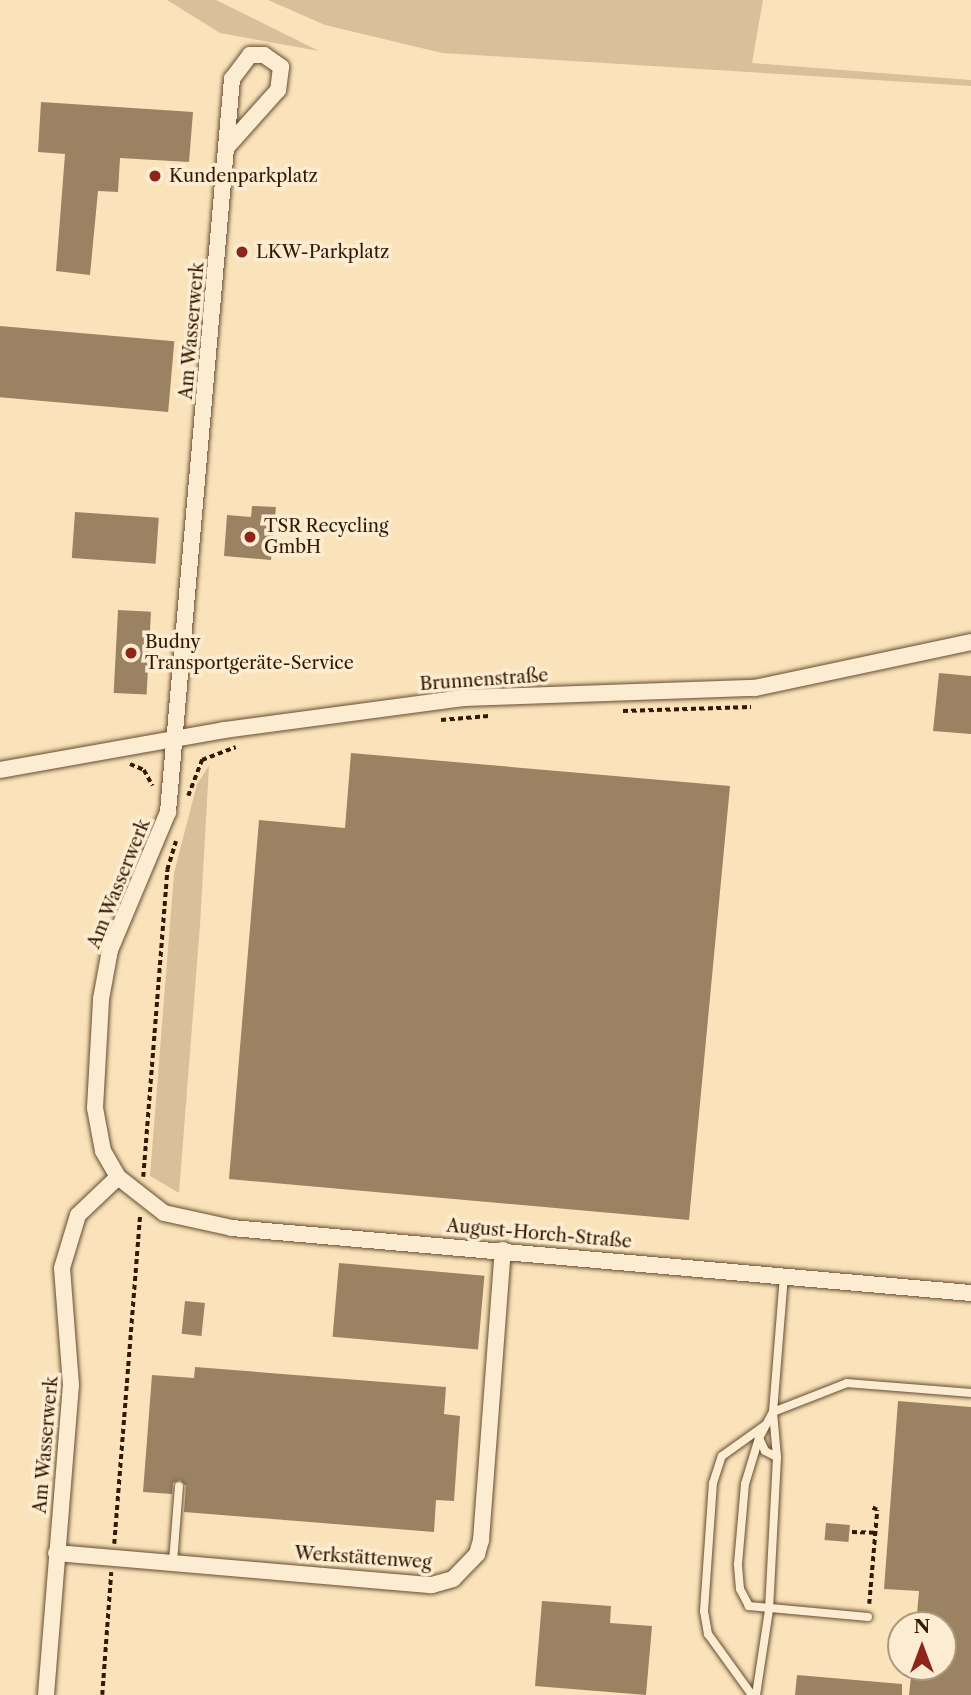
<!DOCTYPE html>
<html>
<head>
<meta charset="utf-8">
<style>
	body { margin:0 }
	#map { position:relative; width:971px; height:1695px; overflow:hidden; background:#fae3ba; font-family:"Libre Caslon Text",serif }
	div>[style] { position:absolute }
	.green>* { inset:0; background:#d9c09b }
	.building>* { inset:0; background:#9b8262; transform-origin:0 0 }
	.path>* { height:3.5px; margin-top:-1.75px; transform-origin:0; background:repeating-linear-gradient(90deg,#351802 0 5px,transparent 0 8.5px) }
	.roads { filter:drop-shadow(0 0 2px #664b30) drop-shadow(0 0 2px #664b30) }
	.lane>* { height:8px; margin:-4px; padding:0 4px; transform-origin:4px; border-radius:4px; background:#fcedd2 }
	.street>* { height:16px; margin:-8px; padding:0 8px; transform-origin:8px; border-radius:8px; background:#fcedd2 }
	.dots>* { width:19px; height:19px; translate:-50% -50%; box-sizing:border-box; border:4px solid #fcedd2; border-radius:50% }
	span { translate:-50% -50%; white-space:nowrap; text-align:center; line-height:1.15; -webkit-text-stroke:7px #fcedd2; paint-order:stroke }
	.poi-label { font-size:18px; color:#351802 }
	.left { translate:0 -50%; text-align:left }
	.street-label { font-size:18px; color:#351802 }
	.north { position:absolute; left:887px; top:1611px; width:70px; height:70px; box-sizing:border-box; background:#fcedd2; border:2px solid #ac987f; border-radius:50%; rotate:0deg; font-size:19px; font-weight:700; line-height:28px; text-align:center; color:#351802 }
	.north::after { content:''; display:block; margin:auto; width:24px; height:32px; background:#8f2418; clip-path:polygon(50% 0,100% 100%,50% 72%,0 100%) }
</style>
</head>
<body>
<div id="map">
	<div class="green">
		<div style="clip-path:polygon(167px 0,216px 0,319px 51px,220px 33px)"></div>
		<div style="clip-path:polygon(268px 0,763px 0,752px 63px,971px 80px,971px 86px,442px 53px,325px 25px)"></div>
		<div style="clip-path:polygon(209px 766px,200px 925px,179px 1193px,150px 1176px,174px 873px,197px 784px)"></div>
	</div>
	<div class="building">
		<div style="clip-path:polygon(41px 102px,193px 112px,189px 162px,120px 158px,118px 192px,98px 191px,90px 275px,56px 271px,65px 154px,38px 152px)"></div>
		<div style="left:0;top:326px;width:175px;height:71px;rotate:5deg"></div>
		<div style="clip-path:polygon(252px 506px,276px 507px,271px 560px,224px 556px,227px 515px,251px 517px)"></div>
		<div style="left:75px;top:512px;width:84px;height:46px;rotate:4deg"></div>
		<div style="left:118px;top:610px;width:33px;height:83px;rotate:3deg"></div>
		<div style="clip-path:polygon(939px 673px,971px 676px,971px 734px,933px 731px)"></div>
		<div style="clip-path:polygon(351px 753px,730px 786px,689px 1220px,229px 1179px,259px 820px,345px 828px)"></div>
		<div style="left:339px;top:1263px;width:146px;height:74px;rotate:5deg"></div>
		<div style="left:185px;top:1301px;width:20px;height:33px;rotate:6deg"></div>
		<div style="clip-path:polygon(195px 1367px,446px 1387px,444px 1414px,460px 1416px,454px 1501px,436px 1500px,434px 1532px,184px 1512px,186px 1486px,180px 1480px,173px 1483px,172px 1494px,143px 1492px,152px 1375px,194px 1378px)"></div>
		<div style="clip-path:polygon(898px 1401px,971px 1407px,971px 1695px,909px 1695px,912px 1667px,943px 1667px,943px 1625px,916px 1625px,919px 1591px,884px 1589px)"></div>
		<div style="left:826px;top:1523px;width:24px;height:17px;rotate:5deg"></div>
		<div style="clip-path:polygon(542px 1601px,611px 1606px,610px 1623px,652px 1626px,646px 1695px,535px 1686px)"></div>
		<div style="clip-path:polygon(797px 1675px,902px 1684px,902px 1695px,795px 1695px)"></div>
	</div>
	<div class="path">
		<div style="left:623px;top:711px;width:128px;rotate:-1.8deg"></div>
		<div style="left:441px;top:720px;width:48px;rotate:-4.8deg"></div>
		<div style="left:130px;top:764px;width:15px;rotate:23deg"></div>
		<div style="left:144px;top:770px;width:18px;rotate:61deg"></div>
		<div style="left:188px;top:796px;width:39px;rotate:-69deg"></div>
		<div style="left:202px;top:760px;width:36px;rotate:-21deg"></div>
		<div style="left:143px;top:1177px;width:308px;rotate:-85.5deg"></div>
		<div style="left:167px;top:870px;width:30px;rotate:-73deg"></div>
		<div style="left:852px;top:1532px;width:24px;rotate:2deg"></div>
		<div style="left:114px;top:1544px;width:329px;rotate:-85.5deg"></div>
		<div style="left:869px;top:1604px;width:94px;rotate:-85.1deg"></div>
		<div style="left:877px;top:1510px;width:5px;rotate:-158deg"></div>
		<div style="left:102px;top:1695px;width:123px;rotate:-85.8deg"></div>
	</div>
	<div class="roads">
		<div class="lane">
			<div style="left:759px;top:1438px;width:14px;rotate:65deg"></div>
			<div style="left:765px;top:1451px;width:13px;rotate:27deg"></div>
			<div style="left:173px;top:1562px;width:76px;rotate:-85.5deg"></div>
			<div style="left:868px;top:1617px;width:120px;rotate:-174.7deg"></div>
			<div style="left:749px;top:1606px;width:19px;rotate:-118deg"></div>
			<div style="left:740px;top:1589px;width:25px;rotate:-95deg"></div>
			<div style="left:738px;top:1564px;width:80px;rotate:-85deg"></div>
			<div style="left:745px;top:1484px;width:48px;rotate:-73.1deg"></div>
			<div style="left:759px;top:1438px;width:30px;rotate:-62deg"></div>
			<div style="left:773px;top:1412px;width:79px;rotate:-21.4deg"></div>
			<div style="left:847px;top:1383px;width:124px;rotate:4.6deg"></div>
			<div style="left:752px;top:1695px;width:75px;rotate:-125.8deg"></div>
			<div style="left:708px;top:1634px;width:23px;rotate:-100deg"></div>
			<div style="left:704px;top:1611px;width:128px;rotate:-86deg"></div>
			<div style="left:713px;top:1483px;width:28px;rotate:-72deg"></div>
			<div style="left:722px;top:1456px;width:52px;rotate:-35.5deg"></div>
			<div style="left:756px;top:1695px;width:86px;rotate:-81.3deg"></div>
			<div style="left:769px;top:1610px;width:153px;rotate:-87deg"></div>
			<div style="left:777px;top:1457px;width:45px;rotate:-95.1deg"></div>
			<div style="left:773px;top:1412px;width:137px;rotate:-85.4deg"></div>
		</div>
		<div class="street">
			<div style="left:0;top:770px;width:228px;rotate:-10.1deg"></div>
			<div style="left:224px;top:730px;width:243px;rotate:-7.6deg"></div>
			<div style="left:465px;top:698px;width:290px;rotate:-2deg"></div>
			<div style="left:755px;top:688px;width:221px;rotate:-12deg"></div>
			<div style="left:118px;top:1177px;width:58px;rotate:38deg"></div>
			<div style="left:164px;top:1213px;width:70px;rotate:12.4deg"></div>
			<div style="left:232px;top:1228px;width:742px;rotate:5.03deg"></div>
			<div style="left:56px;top:1553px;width:377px;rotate:4.9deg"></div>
			<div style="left:432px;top:1585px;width:22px;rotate:-16deg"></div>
			<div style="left:453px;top:1579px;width:35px;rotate:-46deg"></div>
			<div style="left:477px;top:1554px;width:15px;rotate:-74deg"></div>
			<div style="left:481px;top:1540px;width:291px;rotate:-85.7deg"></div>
			<div style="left:46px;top:1695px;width:311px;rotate:-85.4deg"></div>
			<div style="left:71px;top:1385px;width:117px;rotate:-94.4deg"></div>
			<div style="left:62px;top:1268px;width:55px;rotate:-73.2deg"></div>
			<div style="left:78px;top:1215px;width:55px;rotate:-43.5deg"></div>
			<div style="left:118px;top:1177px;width:30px;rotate:-120deg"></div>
			<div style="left:103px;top:1151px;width:44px;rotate:-100.5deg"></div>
			<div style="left:95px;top:1108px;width:109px;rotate:-86.8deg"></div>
			<div style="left:101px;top:999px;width:50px;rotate:-79.6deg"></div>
			<div style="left:110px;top:950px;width:150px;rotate:-67.2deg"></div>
			<div style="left:168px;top:812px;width:736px;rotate:-85.01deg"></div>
			<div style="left:232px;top:79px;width:30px;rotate:-53deg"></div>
			<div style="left:250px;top:55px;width:14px"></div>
			<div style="left:264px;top:55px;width:21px;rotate:35deg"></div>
			<div style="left:281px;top:67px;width:23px;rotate:97deg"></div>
			<div style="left:278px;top:90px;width:76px;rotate:131.8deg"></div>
		</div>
	</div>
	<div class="dots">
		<div style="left:155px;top:176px;background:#8f2418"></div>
		<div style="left:242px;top:252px;background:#8f2418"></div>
		<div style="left:250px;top:537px;background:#8f2418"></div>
		<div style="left:131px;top:653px;background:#8f2418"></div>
	</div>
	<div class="poi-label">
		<span class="left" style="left:169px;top:176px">Kundenparkplatz</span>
		<span class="left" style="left:256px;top:252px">LKW-Parkplatz</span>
		<span class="left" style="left:264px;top:537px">TSR Recycling<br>GmbH</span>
		<span class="left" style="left:145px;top:653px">Budny<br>Transportgeräte-Service</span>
	</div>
	<div class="street-label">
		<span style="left:192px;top:331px;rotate:-85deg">Am Wasserwerk</span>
		<span style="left:484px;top:680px;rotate:-4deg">Brunnenstraße</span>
		<span style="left:119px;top:884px;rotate:-68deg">Am Wasserwerk</span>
		<span style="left:539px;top:1234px;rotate:5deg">August-Horch-Straße</span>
		<span style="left:46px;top:1445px;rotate:-85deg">Am Wasserwerk</span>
		<span style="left:363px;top:1558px;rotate:4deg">Werkstättenweg</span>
	</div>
	<div class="north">N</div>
</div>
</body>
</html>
